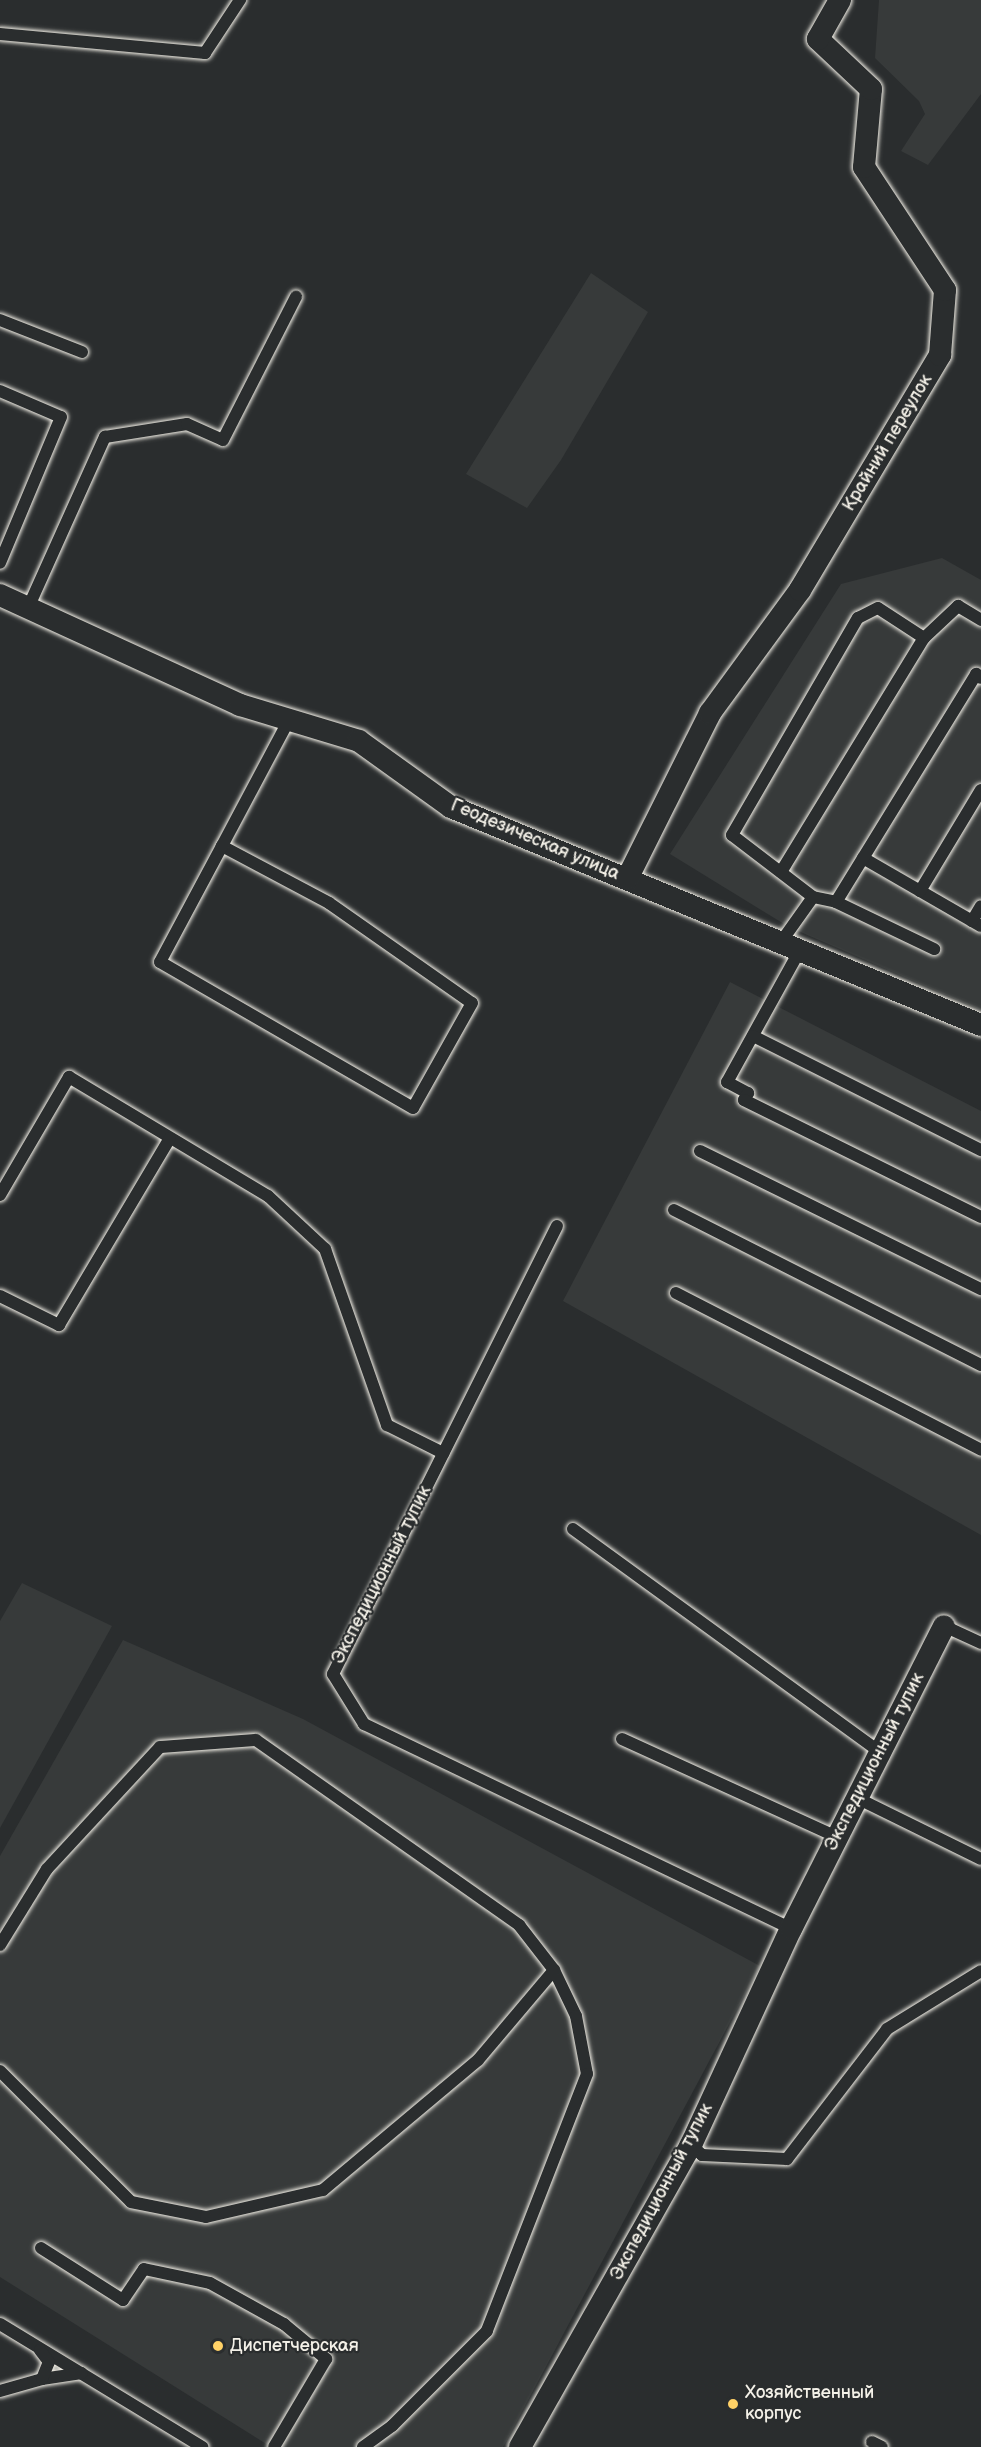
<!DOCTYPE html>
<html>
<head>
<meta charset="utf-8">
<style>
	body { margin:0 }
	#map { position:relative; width:981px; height:2447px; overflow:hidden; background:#2a2d2e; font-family:"Balsamiq Sans",sans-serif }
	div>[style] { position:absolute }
	.built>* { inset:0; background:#373a3a }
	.roads { filter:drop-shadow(0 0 2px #f4f1e8) drop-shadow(0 0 2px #f4f1e8) }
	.lane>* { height:12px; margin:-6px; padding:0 6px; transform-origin:6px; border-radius:6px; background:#2a2d2e }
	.street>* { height:22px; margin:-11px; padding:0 11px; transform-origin:11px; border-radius:11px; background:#2a2d2e }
	.dots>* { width:16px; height:16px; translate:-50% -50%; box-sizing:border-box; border:3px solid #2a2d2e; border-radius:50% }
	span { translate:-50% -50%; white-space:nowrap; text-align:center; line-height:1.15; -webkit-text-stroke:4.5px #2a2d2e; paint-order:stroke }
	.street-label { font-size:18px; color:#f4f1e8 }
	.poi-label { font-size:18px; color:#f4f1e8 }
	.left { translate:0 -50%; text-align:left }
</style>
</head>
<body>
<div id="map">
	<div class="built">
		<div style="clip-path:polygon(879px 0,981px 0,981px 94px,928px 165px,901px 151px,925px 114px,919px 101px,875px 58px)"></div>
		<div style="clip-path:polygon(591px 273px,648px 312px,561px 460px,527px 508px,466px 474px)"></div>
		<div style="clip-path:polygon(942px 558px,981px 580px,981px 1010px,789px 927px,670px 854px,841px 584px)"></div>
		<div style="clip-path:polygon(730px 982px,981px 1111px,981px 1535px,563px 1301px)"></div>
		<div style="clip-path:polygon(22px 1583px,112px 1626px,0 1828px,0 1621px)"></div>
		<div style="clip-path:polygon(123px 1640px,303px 1719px,760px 1966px,503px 2447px,271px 2447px,0 2277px,0 1856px)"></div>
	</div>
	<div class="roads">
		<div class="lane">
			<div style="left:0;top:34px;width:206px;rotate:5.3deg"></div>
			<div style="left:205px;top:53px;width:64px;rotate:-56.6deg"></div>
			<div style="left:0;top:320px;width:88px;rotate:21.3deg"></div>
			<div style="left:0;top:391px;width:66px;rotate:23.1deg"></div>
			<div style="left:61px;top:417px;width:158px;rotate:112.7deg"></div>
			<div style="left:28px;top:608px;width:188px;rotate:-65.8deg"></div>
			<div style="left:105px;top:437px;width:83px;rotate:-9deg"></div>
			<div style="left:187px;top:424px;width:39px;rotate:24deg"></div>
			<div style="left:223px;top:440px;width:161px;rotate:-63deg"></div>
			<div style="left:222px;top:846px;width:121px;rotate:28deg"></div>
			<div style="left:329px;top:903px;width:174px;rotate:35deg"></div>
			<div style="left:472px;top:1003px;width:120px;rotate:119.3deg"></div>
			<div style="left:413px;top:1108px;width:292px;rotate:-150deg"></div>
			<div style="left:160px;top:962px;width:132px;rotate:-61.9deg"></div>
			<div style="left:222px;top:846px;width:143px;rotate:-62deg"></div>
			<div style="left:863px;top:858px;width:136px;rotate:30deg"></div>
			<div style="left:781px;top:872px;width:274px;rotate:-58.6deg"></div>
			<div style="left:920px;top:891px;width:118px;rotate:-58.9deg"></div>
			<div style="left:813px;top:897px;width:102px;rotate:-142.6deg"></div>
			<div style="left:732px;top:835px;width:251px;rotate:-59.9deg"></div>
			<div style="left:858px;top:618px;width:22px;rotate:-27deg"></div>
			<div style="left:878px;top:608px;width:55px;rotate:33.1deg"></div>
			<div style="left:924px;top:638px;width:47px;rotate:-43.3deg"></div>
			<div style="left:958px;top:606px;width:27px;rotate:31deg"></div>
			<div style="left:836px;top:902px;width:109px;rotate:25.6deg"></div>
			<div style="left:972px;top:921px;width:17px;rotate:-59deg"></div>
			<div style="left:781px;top:942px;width:55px;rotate:-54.6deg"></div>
			<div style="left:813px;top:897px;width:24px;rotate:12deg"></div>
			<div style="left:836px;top:902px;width:268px;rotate:-58.4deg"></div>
			<div style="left:976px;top:674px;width:6px;rotate:39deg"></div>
			<div style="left:800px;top:950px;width:151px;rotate:118.9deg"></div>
			<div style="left:727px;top:1082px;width:24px;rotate:28deg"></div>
			<div style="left:748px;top:1093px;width:8px;rotate:120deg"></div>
			<div style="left:744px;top:1100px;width:264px;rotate:26.3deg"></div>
			<div style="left:753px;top:1036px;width:255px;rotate:26.6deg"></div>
			<div style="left:700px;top:1151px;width:313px;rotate:26.2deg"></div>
			<div style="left:0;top:1195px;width:137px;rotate:-59.7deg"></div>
			<div style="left:69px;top:1077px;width:232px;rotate:30.9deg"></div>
			<div style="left:268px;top:1196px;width:78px;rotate:42.9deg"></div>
			<div style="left:325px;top:1249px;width:187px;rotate:70.6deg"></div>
			<div style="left:387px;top:1425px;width:63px;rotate:26.6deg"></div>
			<div style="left:674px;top:1210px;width:344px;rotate:26.8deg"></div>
			<div style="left:557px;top:1226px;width:501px;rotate:116.57deg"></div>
			<div style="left:333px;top:1674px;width:59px;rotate:58.2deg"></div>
			<div style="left:364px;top:1724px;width:474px;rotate:25.6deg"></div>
			<div style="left:676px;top:1293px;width:343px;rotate:27.2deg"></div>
			<div style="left:0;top:1296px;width:66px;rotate:26.2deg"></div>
			<div style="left:59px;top:1325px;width:217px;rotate:-59.3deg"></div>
			<div style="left:573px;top:1529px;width:379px;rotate:36deg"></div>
			<div style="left:944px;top:1626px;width:41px;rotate:24.7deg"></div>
			<div style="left:622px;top:1739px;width:236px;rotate:24.5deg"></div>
			<div style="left:857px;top:1798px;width:138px;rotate:26.2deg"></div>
			<div style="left:0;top:1945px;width:89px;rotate:-58.3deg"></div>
			<div style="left:47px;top:1869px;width:166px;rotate:-47.2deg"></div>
			<div style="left:160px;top:1747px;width:96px;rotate:-4.2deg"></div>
			<div style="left:256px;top:1740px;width:322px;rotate:35.1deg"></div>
			<div style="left:519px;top:1925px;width:57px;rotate:52.1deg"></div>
			<div style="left:554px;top:1970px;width:51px;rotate:64.4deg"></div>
			<div style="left:576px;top:2016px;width:59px;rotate:79.3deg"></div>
			<div style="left:587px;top:2074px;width:276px;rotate:111.3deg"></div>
			<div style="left:487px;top:2331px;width:134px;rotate:135deg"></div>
			<div style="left:392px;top:2426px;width:36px;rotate:144deg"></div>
			<div style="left:0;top:2071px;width:185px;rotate:45deg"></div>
			<div style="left:131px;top:2202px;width:76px;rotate:11.3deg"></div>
			<div style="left:206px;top:2217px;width:120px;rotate:-13deg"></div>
			<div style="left:323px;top:2190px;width:202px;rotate:-40deg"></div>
			<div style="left:478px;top:2060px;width:118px;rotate:-49.8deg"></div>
			<div style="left:691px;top:2145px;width:15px;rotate:42deg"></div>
			<div style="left:702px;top:2155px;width:85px;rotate:2.7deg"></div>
			<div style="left:787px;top:2159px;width:164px;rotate:-52.4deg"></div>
			<div style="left:887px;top:2029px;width:110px;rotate:-31.7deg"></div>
			<div style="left:41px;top:2248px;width:97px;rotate:32.4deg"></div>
			<div style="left:123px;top:2300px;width:37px;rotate:-56deg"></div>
			<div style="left:144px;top:2269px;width:67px;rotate:12deg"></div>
			<div style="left:210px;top:2283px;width:85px;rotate:29deg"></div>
			<div style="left:284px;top:2324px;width:55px;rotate:39.8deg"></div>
			<div style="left:326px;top:2359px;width:102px;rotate:120.6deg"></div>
			<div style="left:0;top:2324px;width:237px;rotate:31.3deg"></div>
			<div style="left:42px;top:2379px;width:40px;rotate:-8.5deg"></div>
			<div style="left:0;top:2391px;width:44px;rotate:-15.9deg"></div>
			<div style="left:42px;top:2379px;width:18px;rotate:-68deg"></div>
			<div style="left:49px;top:2362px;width:15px;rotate:-127deg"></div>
			<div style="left:872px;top:2442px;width:11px;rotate:27deg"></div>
		</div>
		<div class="street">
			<div style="left:0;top:595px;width:264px;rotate:24.6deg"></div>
			<div style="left:240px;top:705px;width:124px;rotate:16.8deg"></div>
			<div style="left:359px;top:741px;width:113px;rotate:35.7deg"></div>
			<div style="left:451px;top:807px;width:573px;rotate:22.36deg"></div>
			<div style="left:627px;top:879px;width:186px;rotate:-63.4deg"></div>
			<div style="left:710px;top:713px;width:152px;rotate:-53.8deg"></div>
			<div style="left:800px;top:590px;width:274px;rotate:-59.2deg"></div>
			<div style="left:940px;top:355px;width:65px;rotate:-85.6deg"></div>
			<div style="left:945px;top:290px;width:147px;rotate:-123.4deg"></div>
			<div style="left:864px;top:167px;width:78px;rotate:-84.9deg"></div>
			<div style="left:871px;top:89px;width:73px;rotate:-136.7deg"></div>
			<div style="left:818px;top:39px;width:45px;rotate:-60.6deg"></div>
			<div style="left:520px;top:2447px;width:347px;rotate:-60.5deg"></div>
			<div style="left:691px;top:2145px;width:238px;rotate:-65.2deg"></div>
			<div style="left:791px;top:1929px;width:339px;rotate:-63.2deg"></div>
		</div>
	</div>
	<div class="dots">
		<div style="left:218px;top:2346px;background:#ffd166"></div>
		<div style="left:733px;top:2404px;background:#ffd166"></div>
	</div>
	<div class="street-label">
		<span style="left:888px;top:443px;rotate:-59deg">Крайний переулок</span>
		<span style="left:535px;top:840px;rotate:23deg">Геодезическая улица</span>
		<span style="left:382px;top:1575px;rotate:-63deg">Экспедиционный тупик</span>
		<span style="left:875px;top:1762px;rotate:-63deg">Экспедиционный тупик</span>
		<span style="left:662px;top:2192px;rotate:-62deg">Экспедиционный тупик</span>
	</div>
	<div class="poi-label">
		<span class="left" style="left:230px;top:2346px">Диспетчерская</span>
		<span class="left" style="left:745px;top:2404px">Хозяйственный<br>корпус</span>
	</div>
</div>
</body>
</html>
